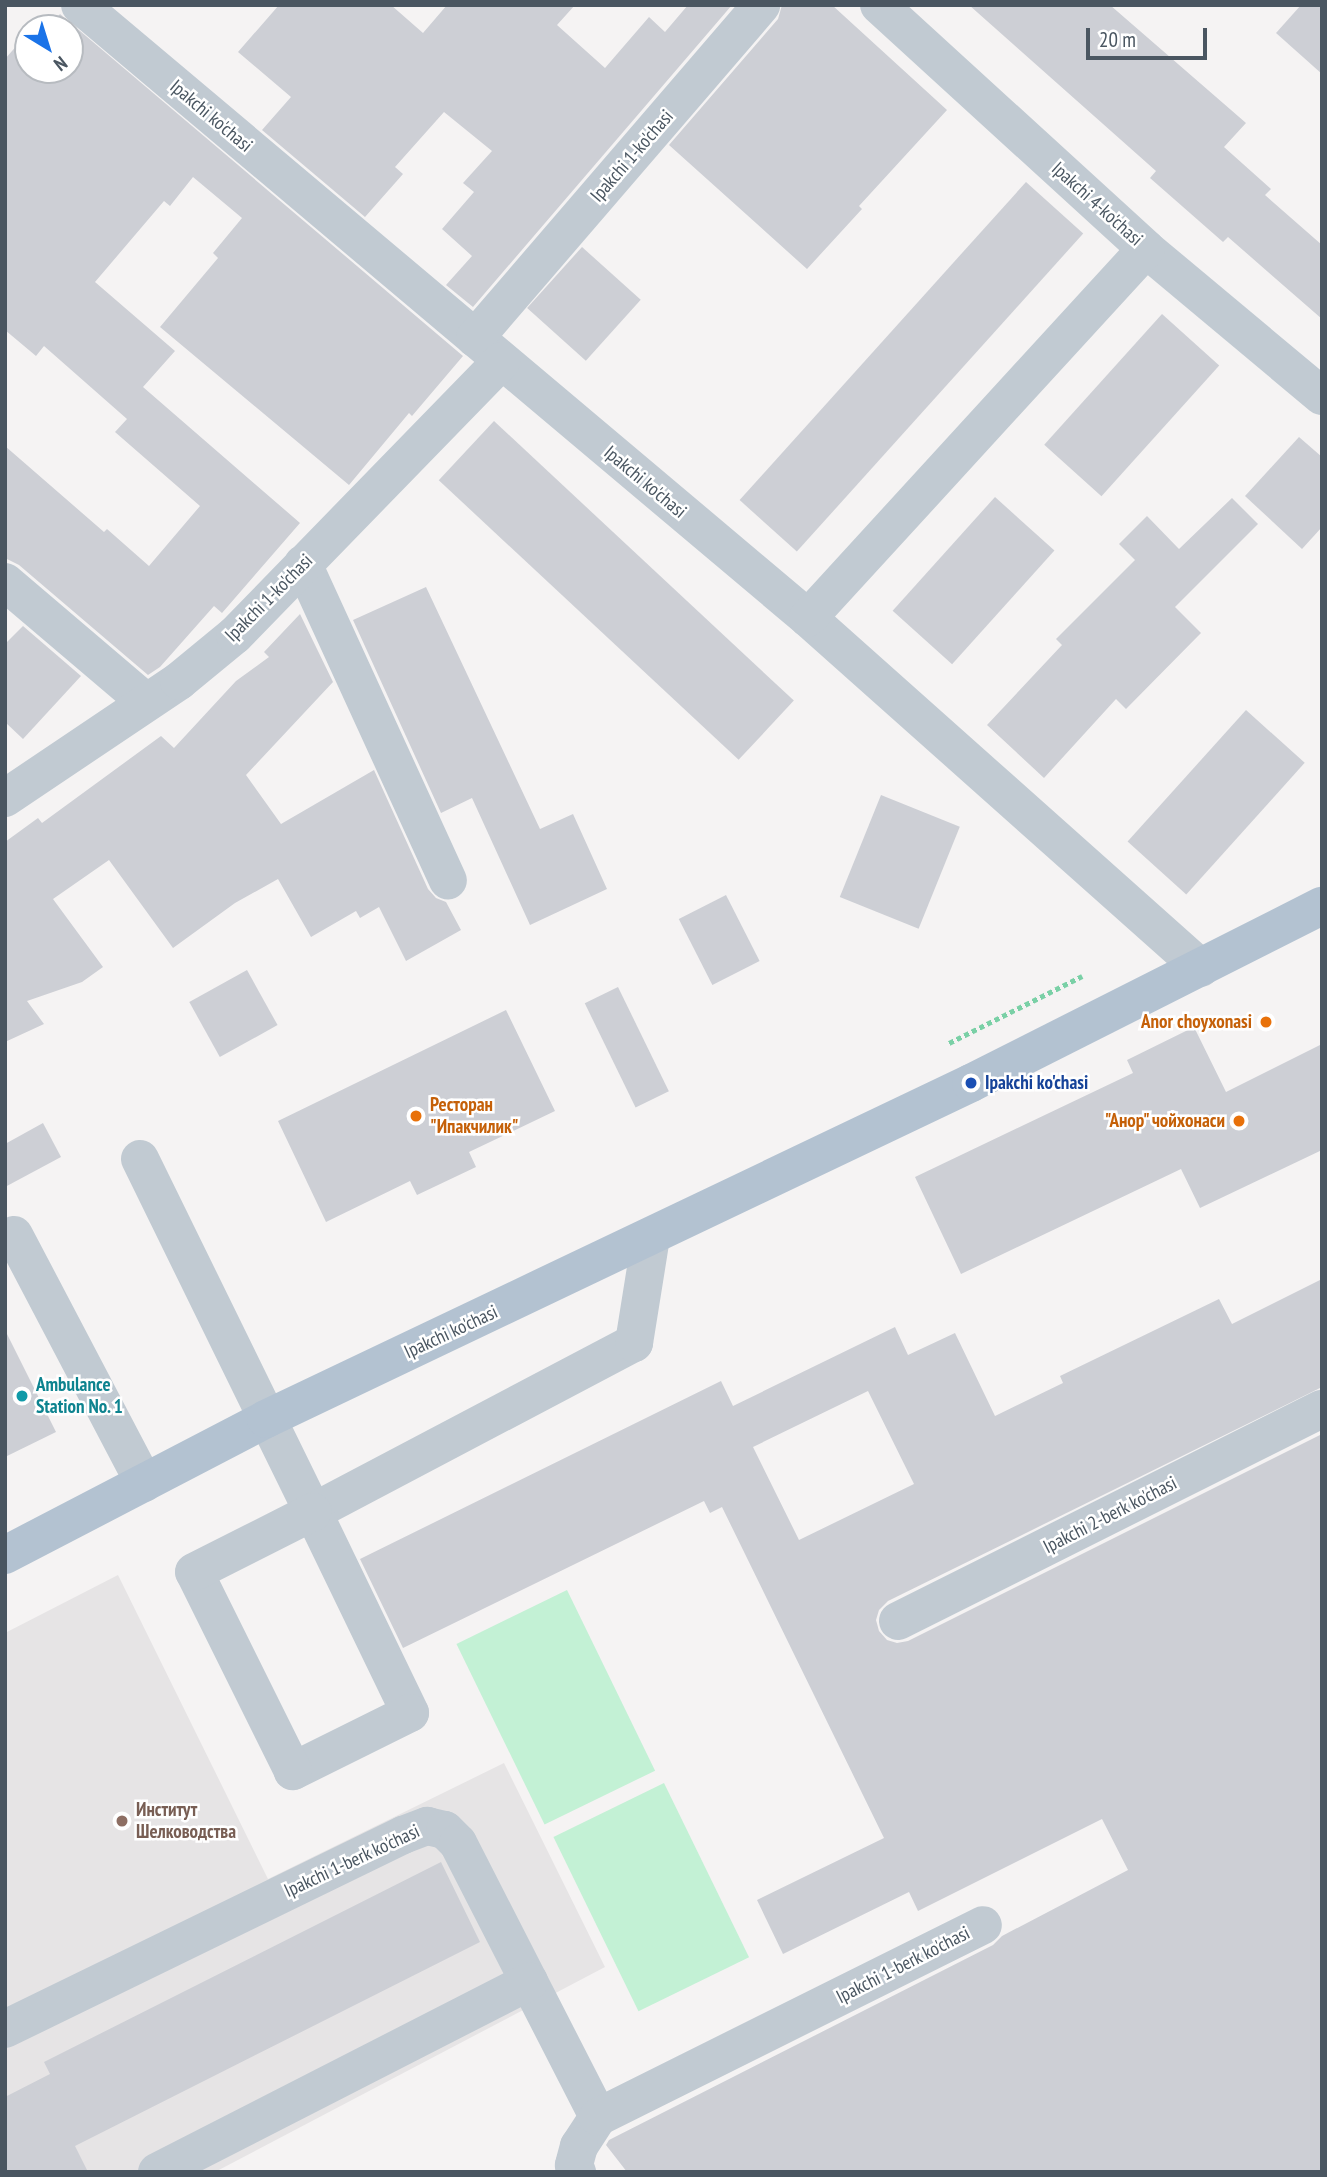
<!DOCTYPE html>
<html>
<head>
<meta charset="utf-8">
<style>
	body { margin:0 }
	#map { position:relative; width:1327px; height:2177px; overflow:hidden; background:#f5f3f3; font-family:"PT Sans Narrow",sans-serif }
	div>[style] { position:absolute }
	.education>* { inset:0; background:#e6e4e5 }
	.green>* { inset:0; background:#c3f1d5; transform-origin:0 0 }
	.building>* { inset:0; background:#cdcfd5; transform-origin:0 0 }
	.path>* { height:4.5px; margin-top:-2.25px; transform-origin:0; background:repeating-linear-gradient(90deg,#7ad0a6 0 5px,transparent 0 8.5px) }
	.minor>* { height:38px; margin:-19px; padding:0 19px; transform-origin:19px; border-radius:19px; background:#c1cad2 }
	.major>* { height:38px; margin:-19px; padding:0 19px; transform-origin:19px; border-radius:19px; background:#b3c2d1 }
	.dots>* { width:19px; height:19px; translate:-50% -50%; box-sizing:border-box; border:4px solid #fff; border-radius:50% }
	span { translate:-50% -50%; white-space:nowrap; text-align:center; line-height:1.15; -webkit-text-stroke:5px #fff; paint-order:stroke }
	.street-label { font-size:19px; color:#4a5661 }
	.food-label { font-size:19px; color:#c56008; font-weight:700 }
	.right { translate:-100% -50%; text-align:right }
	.left { translate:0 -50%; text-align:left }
	.transit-label { font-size:19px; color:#164399; font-weight:700 }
	.culture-label { font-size:19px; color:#0d838f; font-weight:700 }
	.education-label { font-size:19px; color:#785e54; font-weight:700 }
	.frame { position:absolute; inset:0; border:7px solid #4a5661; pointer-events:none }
	.north { position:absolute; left:14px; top:14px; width:70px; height:70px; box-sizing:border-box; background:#fff; border:2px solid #b7bbc0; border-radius:50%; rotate:142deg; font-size:19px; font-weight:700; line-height:28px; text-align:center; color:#4a5661 }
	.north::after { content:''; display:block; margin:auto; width:24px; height:32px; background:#1a73e8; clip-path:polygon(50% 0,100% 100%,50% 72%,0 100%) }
	.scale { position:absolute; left:1086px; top:28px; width:121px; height:32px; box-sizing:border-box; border:4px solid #4a5661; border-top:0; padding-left:9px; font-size:21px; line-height:24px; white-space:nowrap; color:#4a5661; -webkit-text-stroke:5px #fff; paint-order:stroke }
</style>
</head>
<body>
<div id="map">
	<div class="education">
		<div style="clip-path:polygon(118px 1575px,268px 1879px,504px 1763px,605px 1967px,215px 2172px,5px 2172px,5px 1633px)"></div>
	</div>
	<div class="green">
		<div style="left:567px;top:1590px;width:201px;height:123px;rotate:64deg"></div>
		<div style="left:664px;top:1783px;width:194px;height:123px;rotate:64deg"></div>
	</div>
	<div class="building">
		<div style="clip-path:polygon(279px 5px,391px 5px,423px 33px,447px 5px,575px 5px,557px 25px,605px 68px,649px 17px,665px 32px,688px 5px,732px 5px,473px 307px,446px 285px,472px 256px,442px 229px,474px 192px,463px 183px,492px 151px,444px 112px,395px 167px,403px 174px,365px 217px,262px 130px,291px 97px,238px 52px)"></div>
		<div style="clip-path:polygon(782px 5px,832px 5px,947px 110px,859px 206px,862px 209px,807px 269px,669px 145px,778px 19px)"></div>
		<div style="clip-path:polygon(969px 5px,1110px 5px,1246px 123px,1224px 147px,1271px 189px,1265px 195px,1322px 245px,1322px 319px,1228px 237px,1223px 242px,1150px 178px,1156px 171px)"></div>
		<div style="clip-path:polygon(1301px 5px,1322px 5px,1322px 74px,1276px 33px)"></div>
		<div style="clip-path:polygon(60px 14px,463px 356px,412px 416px,409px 413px,349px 485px,160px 327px,218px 258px,213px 253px,242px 218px,193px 177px,170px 206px,164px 201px,95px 282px,175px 351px,143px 387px,300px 523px,222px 613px,214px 606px,160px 667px,148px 675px,19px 565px,5px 558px,5px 446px,104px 532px,107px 529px,149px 566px,200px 506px,115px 432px,127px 419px,44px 346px,36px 356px,5px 330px,5px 59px,26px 35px,28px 70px,70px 70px,70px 28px,48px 28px)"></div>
		<div style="left:1026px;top:182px;width:77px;height:428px;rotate:42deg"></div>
		<div style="left:582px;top:247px;width:79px;height:82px;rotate:42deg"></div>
		<div style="left:1162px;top:314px;width:77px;height:176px;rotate:42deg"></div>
		<div style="left:494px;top:421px;width:410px;height:81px;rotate:43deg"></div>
		<div style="clip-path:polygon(1299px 437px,1322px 457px,1322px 527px,1302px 549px,1245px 496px)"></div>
		<div style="left:995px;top:497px;width:80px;height:153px;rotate:42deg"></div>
		<div style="clip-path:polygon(1232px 498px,1258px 524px,1175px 607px,1201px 633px,1126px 709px,1116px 699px,1044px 778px,987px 725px,1062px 645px,1056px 639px,1135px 560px,1119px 544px,1147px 516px,1179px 549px)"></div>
		<div style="clip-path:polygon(426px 587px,540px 829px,573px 814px,607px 889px,530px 925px,472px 798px,441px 813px,353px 620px)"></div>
		<div style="clip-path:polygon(300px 614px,333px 682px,246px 775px,281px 824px,374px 770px,428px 889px,436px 898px,446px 902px,461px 930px,406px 961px,379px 907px,360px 918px,356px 911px,311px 937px,278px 879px,235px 903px,173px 948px,109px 860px,53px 899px,103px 967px,82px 982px,27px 1001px,44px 1024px,5px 1042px,5px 842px,38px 818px,42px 823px,161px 736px,174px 748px,236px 681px,269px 657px,264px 652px)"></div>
		<div style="clip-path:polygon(23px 626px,81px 676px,23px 739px,5px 722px,5px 644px)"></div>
		<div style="left:1246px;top:710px;width:79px;height:177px;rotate:42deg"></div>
		<div style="left:881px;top:795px;width:85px;height:110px;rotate:22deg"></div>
		<div style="left:726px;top:895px;width:74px;height:53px;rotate:63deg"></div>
		<div style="left:247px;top:970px;width:63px;height:66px;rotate:61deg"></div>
		<div style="left:618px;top:987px;width:116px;height:37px;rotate:64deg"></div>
		<div style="clip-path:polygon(506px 1010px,555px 1111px,469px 1152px,476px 1167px,417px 1195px,410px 1181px,326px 1222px,278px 1121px)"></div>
		<div style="clip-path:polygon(1194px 1027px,1226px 1092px,1322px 1044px,1322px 1150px,1200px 1208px,1181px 1169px,961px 1274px,915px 1177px,1133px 1073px,1127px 1060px)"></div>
		<div style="clip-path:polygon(43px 1123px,61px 1157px,5px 1187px,5px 1144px)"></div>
		<div style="clip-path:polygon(evenodd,1322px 1279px,1322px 1387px,888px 1601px,879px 1610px,876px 1620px,879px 1631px,887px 1640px,897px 1643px,908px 1641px,1322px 1434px,1322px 2172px,627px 2172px,606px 2145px,609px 2140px,993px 1945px,1002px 1936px,1128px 1870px,1102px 1819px,918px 1911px,909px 1892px,783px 1954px,757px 1900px,884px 1838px,722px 1507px,710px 1513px,704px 1501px,403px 1648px,360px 1559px,721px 1381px,733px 1406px,895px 1327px,908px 1355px,955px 1333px,995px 1416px,1063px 1383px,1060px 1376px,1219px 1299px,1232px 1324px,1322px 1279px,868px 1391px,914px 1484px,799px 1540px,753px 1447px,868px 1391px)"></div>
		<div style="clip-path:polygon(5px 1330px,56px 1432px,5px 1457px)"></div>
		<div style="clip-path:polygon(441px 1862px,480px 1942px,75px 2146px,88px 2172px,5px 2172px,5px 2097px,50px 2074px,44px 2062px)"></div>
	</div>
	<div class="path">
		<div style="left:949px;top:1043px;width:149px;rotate:-26.7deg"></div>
	</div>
	<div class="minor">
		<div style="left:80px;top:5px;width:952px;rotate:40.1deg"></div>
		<div style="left:808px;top:618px;width:526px;rotate:41.69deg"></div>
		<div style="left:879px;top:5px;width:362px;rotate:42.4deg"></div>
		<div style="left:1146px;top:249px;width:229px;rotate:39.9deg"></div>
		<div style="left:475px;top:338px;width:439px;rotate:-49.3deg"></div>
		<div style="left:303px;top:564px;width:348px;rotate:65.4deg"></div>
		<div style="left:5px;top:582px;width:185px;rotate:40.4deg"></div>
		<div style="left:808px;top:618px;width:500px;rotate:-47.51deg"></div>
		<div style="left:5px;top:798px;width:210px;rotate:-33.9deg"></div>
		<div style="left:179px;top:681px;width:72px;rotate:-39.4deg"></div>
		<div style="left:235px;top:635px;width:382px;rotate:-45.8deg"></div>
		<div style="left:140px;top:1159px;width:393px;rotate:63.9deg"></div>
		<div style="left:313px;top:1512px;width:363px;rotate:-27.8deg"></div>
		<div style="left:634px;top:1343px;width:107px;rotate:-80.9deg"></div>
		<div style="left:14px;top:1235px;width:280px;rotate:62.3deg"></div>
		<div style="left:313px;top:1512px;width:223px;rotate:64.2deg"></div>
		<div style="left:410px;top:1713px;width:131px;rotate:153.6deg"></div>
		<div style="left:293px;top:1771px;width:222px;rotate:-116.4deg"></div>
		<div style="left:194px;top:1572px;width:133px;rotate:-26.8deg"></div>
		<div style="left:898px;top:1621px;width:474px;rotate:-26.6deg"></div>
		<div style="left:5px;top:2029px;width:443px;rotate:-26deg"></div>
		<div style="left:403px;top:1835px;width:26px;rotate:-21deg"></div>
		<div style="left:427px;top:1826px;width:18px;rotate:13deg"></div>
		<div style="left:445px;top:1830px;width:18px;rotate:45deg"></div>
		<div style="left:458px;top:1843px;width:308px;rotate:62.9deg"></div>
		<div style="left:598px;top:2117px;width:35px;rotate:123deg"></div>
		<div style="left:579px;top:2146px;width:20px;rotate:105deg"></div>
		<div style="left:574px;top:2165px;width:8px;rotate:67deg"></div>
		<div style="left:598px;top:2117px;width:430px;rotate:-26.5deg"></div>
		<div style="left:157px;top:2172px;width:418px;rotate:-27.1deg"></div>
	</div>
	<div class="major">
		<div style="left:5px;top:1555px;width:294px;rotate:-27.5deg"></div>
		<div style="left:266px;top:1419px;width:781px;rotate:-25.48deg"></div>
		<div style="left:971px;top:1083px;width:393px;rotate:-26.8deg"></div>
	</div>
	<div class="dots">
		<div style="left:1266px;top:1022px;background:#e8710a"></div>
		<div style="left:971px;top:1083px;background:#1a4fb4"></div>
		<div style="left:416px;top:1116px;background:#e8710a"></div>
		<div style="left:1239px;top:1121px;background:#e8710a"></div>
		<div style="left:22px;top:1396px;background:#0f9aa8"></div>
		<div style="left:122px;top:1821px;background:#8d6e63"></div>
	</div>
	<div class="street-label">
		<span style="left:211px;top:116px;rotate:40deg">Ipakchi ko'chasi</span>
		<span style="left:632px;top:156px;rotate:-49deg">Ipakchi 1-ko'chasi</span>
		<span style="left:1097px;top:204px;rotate:42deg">Ipakchi 4-ko'chasi</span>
		<span style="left:645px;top:482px;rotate:40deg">Ipakchi ko'chasi</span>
		<span style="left:269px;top:598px;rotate:-45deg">Ipakchi 1-ko'chasi</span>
		<span style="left:451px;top:1332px;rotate:-25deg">Ipakchi ko'chasi</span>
		<span style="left:1110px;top:1515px;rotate:-27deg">Ipakchi 2-berk ko'chasi</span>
		<span style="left:352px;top:1861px;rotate:-25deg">Ipakchi 1-berk ko'chasi</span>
		<span style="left:903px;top:1965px;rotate:-27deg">Ipakchi 1-berk ko'chasi</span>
	</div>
	<div class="food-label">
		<span class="right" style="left:1252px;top:1022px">Anor choyxonasi</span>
		<span class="left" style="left:430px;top:1116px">Ресторан<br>"Ипакчилик"</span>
		<span class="right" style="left:1225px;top:1121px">"Анор" чойхонаси</span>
	</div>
	<div class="transit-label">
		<span class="left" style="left:985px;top:1083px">Ipakchi ko'chasi</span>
	</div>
	<div class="culture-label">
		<span class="left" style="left:36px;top:1396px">Ambulance<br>Station No. 1</span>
	</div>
	<div class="education-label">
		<span class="left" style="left:136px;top:1821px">Институт<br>Шелководства</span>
	</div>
	<div class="frame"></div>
	<div class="north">N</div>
	<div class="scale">20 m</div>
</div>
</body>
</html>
